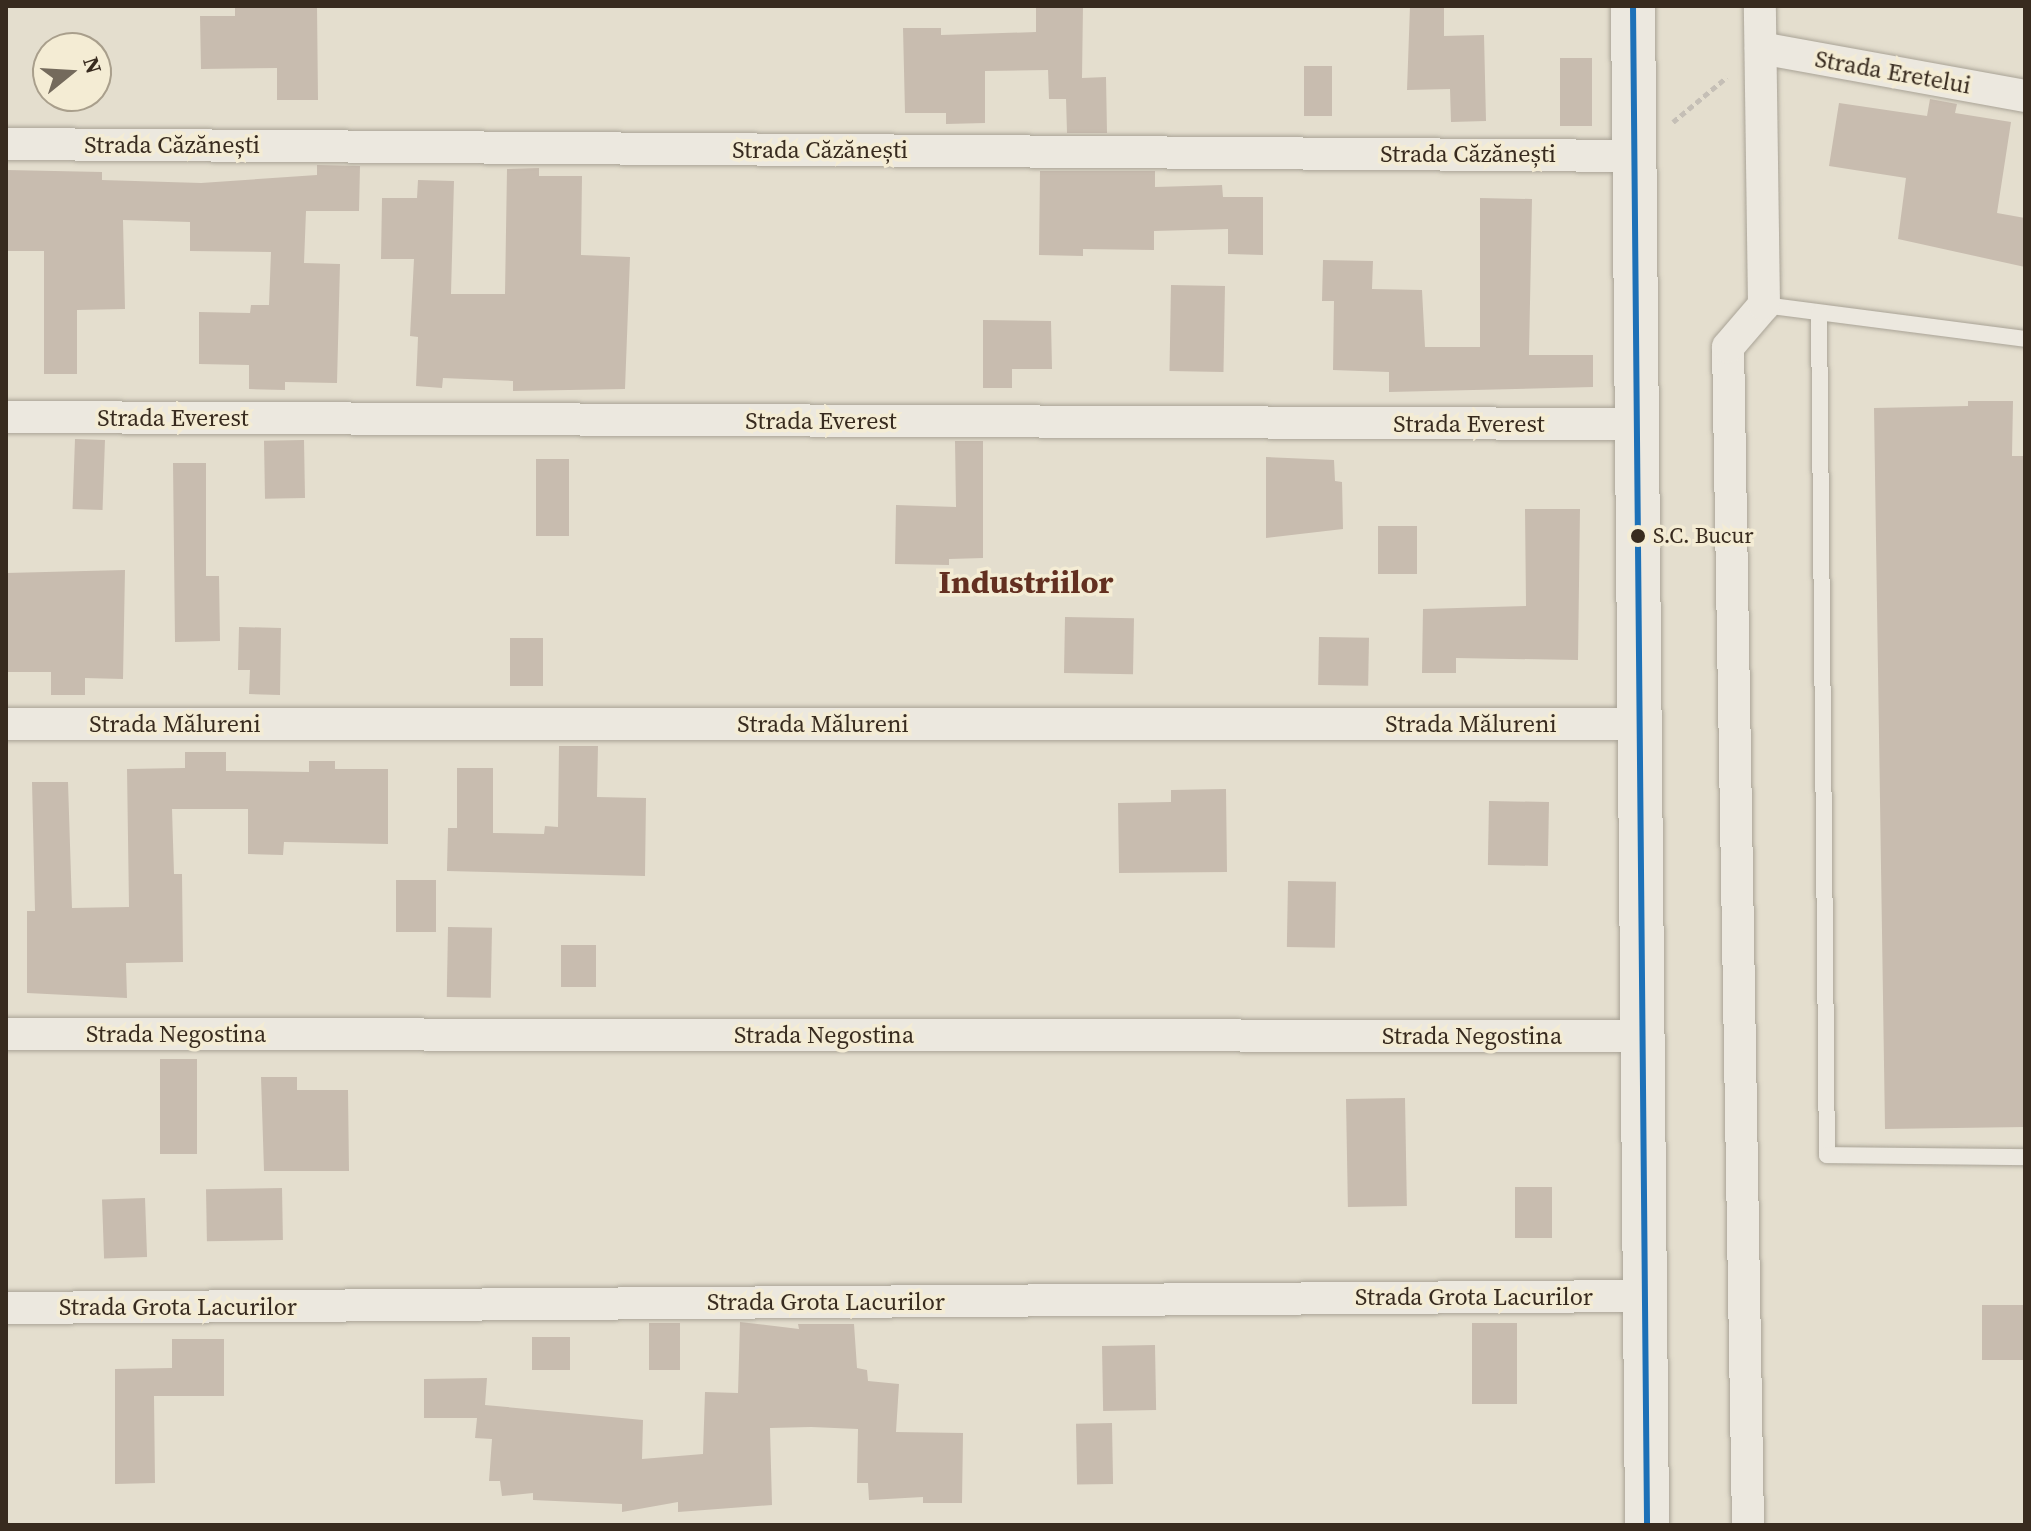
<!DOCTYPE html>
<html>
<head>
<meta charset="utf-8">
<style>
	body { margin:0 }
	#map { position:relative; width:2031px; height:1531px; overflow:hidden; background:#e4dece; font-family:"Source Serif 4",serif }
	div>[style] { position:absolute }
	.building>* { inset:0; background:#c8bcaf; transform-origin:0 0 }
	.path>* { height:5px; margin-top:-2.5px; transform-origin:0; background:repeating-linear-gradient(90deg,#c5bfb6 0 6px,transparent 0 10px) }
	.roads { filter:drop-shadow(0 0 2px #a9a396) drop-shadow(0 0 2px #a9a396) }
	.lane>* { height:16px; margin:-8px; padding:0 8px; transform-origin:8px; border-radius:8px; background:#ece8df }
	.street>* { height:32px; margin:-16px; padding:0 16px; transform-origin:16px; border-radius:16px; background:#ece8df }
	.secondary>* { height:44px; margin:-22px; padding:0 22px; transform-origin:22px; border-radius:22px; background:#ece8df }
	.bus-1>* { height:6px; margin:-3px; padding:0 3px; transform-origin:3px; border-radius:3px; background:#1d71b8 }
	.dots>* { width:22px; height:22px; translate:-50% -50%; box-sizing:border-box; border:4px solid #f4ecd4; border-radius:50% }
	span { translate:-50% -50%; white-space:nowrap; text-align:center; line-height:1.15; -webkit-text-stroke:7px #f4ecd4; paint-order:stroke }
	.bus-label { font-size:22px; color:#382b1f }
	.left { translate:0 -50%; text-align:left }
	.street-label { font-size:24px; color:#382b1f }
	.district-label { font-size:32px; color:#632f20; font-weight:700 }
	.frame { position:absolute; inset:0; border:8px solid #382b1f; pointer-events:none }
	.north { position:absolute; left:32px; top:32px; width:80px; height:80px; box-sizing:border-box; background:#f4ecd4; border:2px solid #a99f8c; border-radius:50%; rotate:72deg; font-size:22px; font-weight:700; line-height:32px; text-align:center; color:#382b1f }
	.north::after { content:''; display:block; margin:auto; width:28px; height:36px; background:#746a5c; clip-path:polygon(50% 0,100% 100%,50% 72%,0 100%) }
</style>
</head>
<body>
<div id="map">
	<div class="building">
		<div style="clip-path:polygon(235px 6px,317px 6px,318px 100px,277px 100px,277px 68px,201px 69px,200px 16px,235px 16px)"></div>
		<div style="clip-path:polygon(1036px 6px,1083px 6px,1082px 78px,1106px 77px,1107px 133px,1067px 133px,1066px 99px,1049px 99px,1048px 70px,985px 71px,985px 123px,946px 124px,946px 113px,905px 113px,903px 28px,941px 28px,941px 35px,1036px 32px)"></div>
		<div style="clip-path:polygon(1410px 6px,1444px 6px,1444px 36px,1484px 35px,1486px 121px,1451px 122px,1450px 89px,1407px 90px)"></div>
		<div style="left:1560px;top:58px;width:32px;height:68px"></div>
		<div style="left:1304px;top:66px;width:28px;height:50px"></div>
		<div style="clip-path:polygon(1930px 99px,1957px 104px,1955px 113px,2011px 122px,1997px 213px,2025px 218px,2025px 267px,1898px 239px,1906px 178px,1829px 166px,1839px 103px,1927px 116px)"></div>
		<div style="clip-path:polygon(317px 165px,360px 166px,359px 211px,306px 211px,304px 263px,340px 264px,337px 383px,285px 382px,285px 390px,249px 389px,249px 365px,199px 364px,199px 312px,250px 313px,251px 305px,269px 305px,271px 252px,190px 251px,190px 222px,123px 220px,125px 309px,77px 310px,77px 374px,44px 374px,44px 251px,7px 251px,7px 170px,102px 172px,102px 180px,201px 183px,317px 175px)"></div>
		<div style="clip-path:polygon(539px 168px,539px 176px,582px 176px,581px 255px,630px 257px,625px 389px,513px 391px,513px 381px,443px 378px,442px 388px,416px 386px,418px 337px,410px 336px,414px 259px,381px 259px,382px 198px,417px 198px,418px 180px,454px 181px,451px 294px,505px 294px,507px 169px)"></div>
		<div style="clip-path:polygon(1040px 171px,1155px 171px,1155px 187px,1222px 185px,1223px 197px,1263px 197px,1263px 255px,1228px 254px,1228px 229px,1154px 231px,1154px 250px,1083px 249px,1083px 256px,1039px 255px)"></div>
		<div style="clip-path:polygon(1480px 198px,1532px 199px,1529px 355px,1593px 355px,1593px 387px,1389px 392px,1389px 372px,1333px 370px,1334px 301px,1322px 301px,1323px 260px,1373px 261px,1372px 289px,1422px 290px,1425px 347px,1480px 347px)"></div>
		<div style="left:1171px;top:285px;width:54px;height:86px;rotate:1deg"></div>
		<div style="clip-path:polygon(983px 320px,1051px 321px,1052px 369px,1012px 369px,1012px 388px,983px 388px)"></div>
		<div style="clip-path:polygon(1968px 401px,2013px 401px,2012px 456px,2025px 456px,2025px 1127px,1885px 1129px,1874px 408px,1968px 406px)"></div>
		<div style="left:75px;top:439px;width:30px;height:70px;rotate:2deg"></div>
		<div style="left:304px;top:440px;width:58px;height:40px;rotate:89deg"></div>
		<div style="clip-path:polygon(955px 441px,983px 441px,983px 558px,949px 559px,949px 565px,895px 564px,896px 505px,956px 507px)"></div>
		<div style="clip-path:polygon(1266px 457px,1334px 460px,1335px 481px,1342px 482px,1343px 529px,1266px 538px)"></div>
		<div style="left:536px;top:459px;width:33px;height:77px"></div>
		<div style="clip-path:polygon(173px 463px,206px 463px,206px 576px,219px 576px,220px 641px,175px 642px)"></div>
		<div style="clip-path:polygon(1525px 509px,1580px 509px,1578px 660px,1456px 658px,1456px 673px,1422px 673px,1423px 609px,1526px 606px)"></div>
		<div style="left:1378px;top:526px;width:39px;height:48px"></div>
		<div style="clip-path:polygon(125px 570px,123px 679px,85px 678px,85px 695px,51px 695px,51px 672px,6px 672px,6px 573px)"></div>
		<div style="left:1065px;top:617px;width:69px;height:56px;rotate:1deg"></div>
		<div style="clip-path:polygon(239px 627px,281px 628px,280px 695px,249px 694px,250px 670px,238px 670px)"></div>
		<div style="left:1319px;top:637px;width:50px;height:48px;rotate:1deg"></div>
		<div style="left:510px;top:638px;width:33px;height:48px"></div>
		<div style="clip-path:polygon(559px 746px,598px 746px,597px 797px,646px 798px,645px 876px,447px 871px,448px 828px,457px 828px,457px 768px,493px 768px,493px 833px,544px 834px,545px 826px,558px 827px)"></div>
		<div style="clip-path:polygon(185px 752px,226px 752px,226px 771px,309px 772px,309px 761px,335px 761px,335px 769px,388px 769px,388px 844px,284px 842px,283px 855px,248px 854px,248px 809px,172px 809px,174px 874px,182px 874px,183px 962px,126px 963px,127px 998px,27px 993px,27px 911px,35px 911px,32px 782px,68px 782px,72px 908px,129px 907px,127px 769px,185px 768px)"></div>
		<div style="clip-path:polygon(1226px 789px,1227px 872px,1119px 873px,1118px 803px,1171px 802px,1171px 790px)"></div>
		<div style="left:1489px;top:801px;width:60px;height:64px;rotate:1deg"></div>
		<div style="left:396px;top:880px;width:40px;height:52px"></div>
		<div style="left:1288px;top:881px;width:48px;height:66px;rotate:1deg"></div>
		<div style="left:448px;top:927px;width:44px;height:70px;rotate:1deg"></div>
		<div style="left:596px;top:945px;width:42px;height:35px;rotate:90deg"></div>
		<div style="left:160px;top:1059px;width:37px;height:95px"></div>
		<div style="clip-path:polygon(261px 1077px,297px 1077px,297px 1090px,348px 1090px,349px 1171px,264px 1171px)"></div>
		<div style="left:1405px;top:1098px;width:108px;height:59px;rotate:89deg"></div>
		<div style="left:1515px;top:1187px;width:37px;height:51px"></div>
		<div style="left:282px;top:1188px;width:52px;height:76px;rotate:89deg"></div>
		<div style="left:145px;top:1198px;width:59px;height:43px;rotate:88deg"></div>
		<div style="left:1982px;top:1305px;width:43px;height:55px"></div>
		<div style="clip-path:polygon(740px 1322px,799px 1329px,798px 1324px,854px 1324px,857px 1368px,867px 1370px,868px 1381px,899px 1384px,896px 1432px,963px 1433px,962px 1503px,923px 1503px,923px 1497px,869px 1500px,868px 1483px,857px 1483px,858px 1429px,811px 1427px,770px 1428px,772px 1505px,678px 1512px,678px 1502px,622px 1512px,622px 1504px,533px 1500px,533px 1493px,502px 1496px,500px 1481px,489px 1481px,492px 1439px,475px 1438px,477px 1418px,424px 1418px,424px 1379px,487px 1378px,485px 1405px,643px 1420px,642px 1459px,703px 1454px,705px 1392px,738px 1393px)"></div>
		<div style="left:649px;top:1323px;width:31px;height:47px"></div>
		<div style="left:1472px;top:1323px;width:45px;height:81px"></div>
		<div style="left:570px;top:1337px;width:33px;height:38px;rotate:90deg"></div>
		<div style="clip-path:polygon(172px 1339px,224px 1339px,224px 1396px,154px 1396px,155px 1483px,115px 1484px,115px 1369px,172px 1368px)"></div>
		<div style="left:1155px;top:1345px;width:65px;height:53px;rotate:89deg"></div>
		<div style="left:1112px;top:1423px;width:61px;height:36px;rotate:89deg"></div>
	</div>
	<div class="path">
		<div style="left:1673px;top:122px;width:70px;rotate:-39.8deg"></div>
	</div>
	<div class="roads">
		<div class="lane">
			<div style="left:1764px;top:305px;width:263px;rotate:7.4deg"></div>
			<div style="left:1819px;top:313px;width:842px;rotate:89.46deg"></div>
			<div style="left:1827px;top:1155px;width:198px;rotate:0.6deg"></div>
		</div>
		<div class="street">
			<div style="left:1761px;top:48px;width:268px;rotate:10.3deg"></div>
			<div style="left:6px;top:144px;width:1628px;rotate:0.42deg"></div>
			<div style="left:6px;top:417px;width:1631px;rotate:0.25deg"></div>
			<div style="left:6px;top:724px;width:1634px"></div>
			<div style="left:6px;top:1034px;width:1637px;rotate:0.07deg"></div>
			<div style="left:6px;top:1308px;width:1639px;rotate:-0.42deg"></div>
			<div style="left:1748px;top:1525px;width:1178px;rotate:-90.97deg"></div>
			<div style="left:1728px;top:347px;width:55px;rotate:-49.4deg"></div>
			<div style="left:1764px;top:305px;width:299px;rotate:-90.8deg"></div>
		</div>
		<div class="secondary">
			<div style="left:1633px;top:6px;width:1519px;rotate:89.47deg"></div>
		</div>
	</div>
	<div class="bus-1">
		<div style="left:1633px;top:6px;width:1519px;rotate:89.47deg"></div>
	</div>
	<div class="dots">
		<div style="left:1638px;top:536px;background:#382b1f"></div>
	</div>
	<div class="bus-label">
		<span class="left" style="left:1653px;top:536px">S.C. Bucur</span>
	</div>
	<div class="street-label">
		<span style="left:1893px;top:72px;rotate:10deg">Strada Eretelui</span>
		<span style="left:172px;top:145px">Strada Căzănești</span>
		<span style="left:820px;top:150px">Strada Căzănești</span>
		<span style="left:1468px;top:154px">Strada Căzănești</span>
		<span style="left:173px;top:418px">Strada Everest</span>
		<span style="left:821px;top:421px">Strada Everest</span>
		<span style="left:1469px;top:424px">Strada Everest</span>
		<span style="left:175px;top:724px">Strada Mălureni</span>
		<span style="left:823px;top:724px">Strada Mălureni</span>
		<span style="left:1471px;top:724px">Strada Mălureni</span>
		<span style="left:176px;top:1034px">Strada Negostina</span>
		<span style="left:824px;top:1035px">Strada Negostina</span>
		<span style="left:1472px;top:1036px">Strada Negostina</span>
		<span style="left:1474px;top:1297px">Strada Grota Lacurilor</span>
		<span style="left:826px;top:1302px">Strada Grota Lacurilor</span>
		<span style="left:178px;top:1307px">Strada Grota Lacurilor</span>
	</div>
	<div class="district-label">
		<span style="left:1026px;top:582px">Industriilor</span>
	</div>
	<div class="frame"></div>
	<div class="north">N</div>
</div>
</body>
</html>
